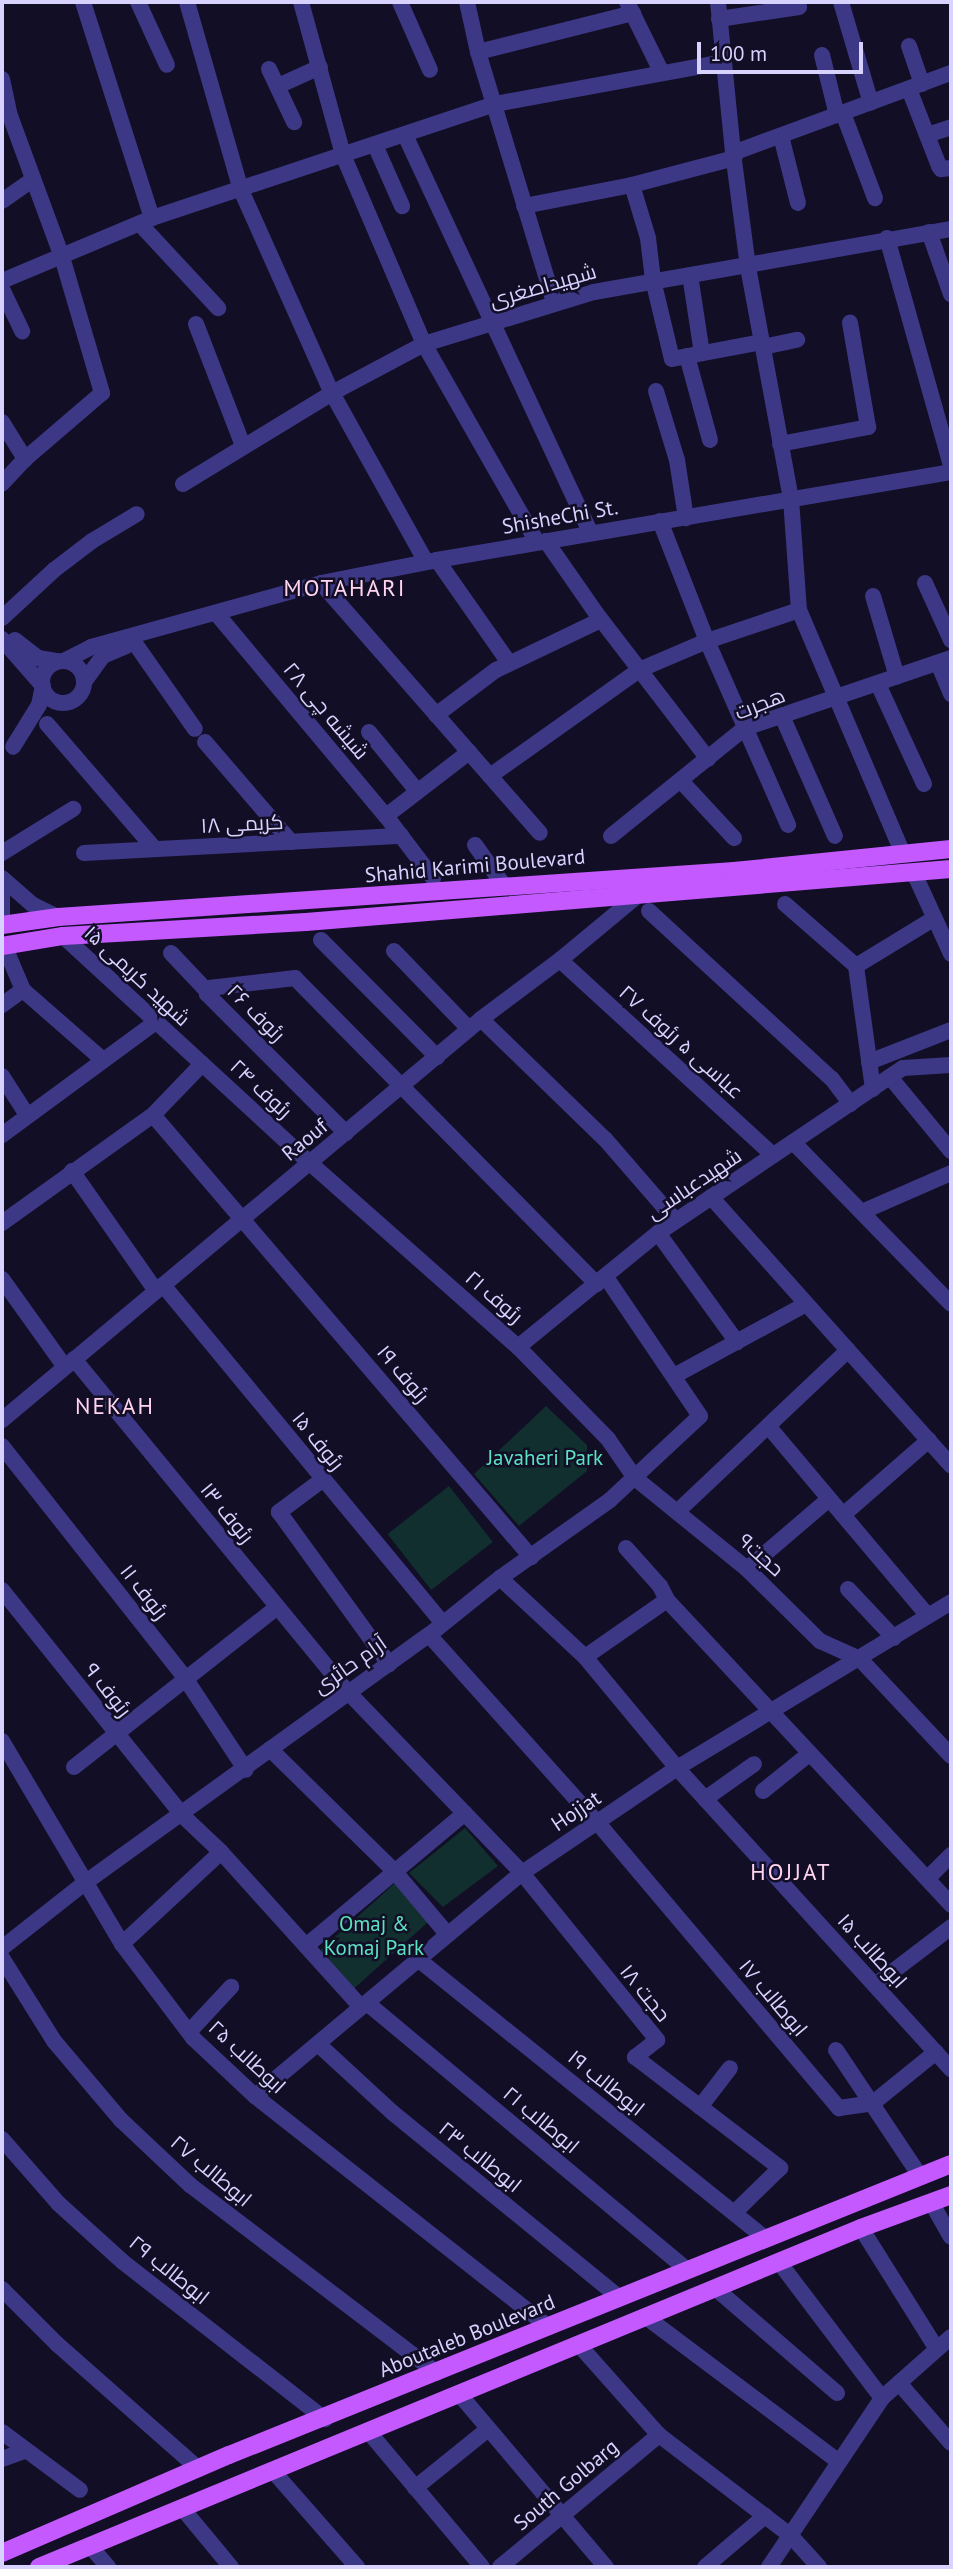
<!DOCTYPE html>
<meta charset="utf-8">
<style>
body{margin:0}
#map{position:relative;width:953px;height:2569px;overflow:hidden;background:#120e25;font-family:"PT Sans",Cairo,sans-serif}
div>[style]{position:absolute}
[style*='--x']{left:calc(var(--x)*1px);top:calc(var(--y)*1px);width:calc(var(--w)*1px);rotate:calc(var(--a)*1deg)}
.green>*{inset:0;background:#112f2f;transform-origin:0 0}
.minor>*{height:16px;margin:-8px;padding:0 8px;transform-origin:8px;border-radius:8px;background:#3c3885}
.minor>.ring{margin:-8px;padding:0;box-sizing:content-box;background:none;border:16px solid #3c3885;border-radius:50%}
.major>*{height:18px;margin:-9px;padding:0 9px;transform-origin:9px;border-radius:9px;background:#c359ff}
span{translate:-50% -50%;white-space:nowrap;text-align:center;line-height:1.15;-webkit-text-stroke:5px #120e25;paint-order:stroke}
.street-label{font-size:21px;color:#d8d2ff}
.park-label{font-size:21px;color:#5be2c2}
.neighbourhood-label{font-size:23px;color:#ffd4ef;letter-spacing:2px}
.frame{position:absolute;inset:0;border:4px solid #d8d2ff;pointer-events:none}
.scale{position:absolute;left:697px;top:42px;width:166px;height:32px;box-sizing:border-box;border:4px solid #d8d2ff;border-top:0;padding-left:9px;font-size:21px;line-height:24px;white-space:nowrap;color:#d8d2ff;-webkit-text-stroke:5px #120e25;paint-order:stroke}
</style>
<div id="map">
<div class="green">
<i style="clip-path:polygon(546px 1406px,587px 1445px,587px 1471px,519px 1526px,474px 1474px)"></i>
<i style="left:449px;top:1486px;width:71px;height:78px;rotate:52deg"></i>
<i style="clip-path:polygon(465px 1828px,498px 1866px,443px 1907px,409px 1873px)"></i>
<i style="left:395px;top:1883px;width:51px;height:103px;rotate:48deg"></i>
</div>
<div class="minor">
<i style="--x:83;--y:2;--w:227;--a:72.3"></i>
<i style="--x:138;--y:2;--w:69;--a:65.3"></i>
<i style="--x:187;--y:2;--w:196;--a:74"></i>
<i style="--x:241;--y:190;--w:222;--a:65.9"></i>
<i style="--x:332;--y:393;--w:193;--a:60.9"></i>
<i style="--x:301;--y:2;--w:159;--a:74.6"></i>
<i style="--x:343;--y:155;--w:206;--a:66.8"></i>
<i style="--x:424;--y:344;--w:228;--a:60.3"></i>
<i style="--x:400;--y:2;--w:74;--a:66.2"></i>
<i style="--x:467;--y:2;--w:51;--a:77.6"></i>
<i style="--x:478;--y:52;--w:261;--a:73.1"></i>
<i style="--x:627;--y:2;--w:79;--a:63.8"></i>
<i style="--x:718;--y:2;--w:152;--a:84.3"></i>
<i style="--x:733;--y:153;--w:115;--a:82.5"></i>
<i style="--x:748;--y:267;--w:236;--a:79.5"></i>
<i style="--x:791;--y:499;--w:111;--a:85.9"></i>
<i style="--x:799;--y:610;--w:265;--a:66.9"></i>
<i style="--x:841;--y:2;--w:105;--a:73.5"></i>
<i style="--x:719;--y:19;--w:81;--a:-8.5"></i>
<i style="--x:909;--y:46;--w:40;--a:71.1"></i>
<i style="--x:478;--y:52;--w:160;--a:-14.1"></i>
<i style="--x:822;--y:55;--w:62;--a:76"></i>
<i style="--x:269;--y:69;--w:59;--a:64.7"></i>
<i style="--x:2;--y:79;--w:35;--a:78"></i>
<i style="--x:9;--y:113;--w:153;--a:69.8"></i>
<i style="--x:62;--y:257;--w:142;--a:73.6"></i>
<i style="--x:102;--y:393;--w:101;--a:139.4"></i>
<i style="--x:25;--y:459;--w:34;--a:133"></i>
<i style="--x:278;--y:86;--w:46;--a:-24.3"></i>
<i style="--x:909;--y:89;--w:83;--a:68.7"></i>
<i style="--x:939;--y:166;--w:4;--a:56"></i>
<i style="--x:941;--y:169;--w:10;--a:-6"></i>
<i style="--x:843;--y:113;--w:91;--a:69.4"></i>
<i style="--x:405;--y:135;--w:439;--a:65"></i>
<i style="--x:927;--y:135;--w:25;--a:-18"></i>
<i style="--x:781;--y:136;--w:69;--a:75.8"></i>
<i style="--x:375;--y:145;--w:67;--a:66.1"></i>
<i style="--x:733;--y:153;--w:232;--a:-20.2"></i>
<i style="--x:632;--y:185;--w:55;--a:73.2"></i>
<i style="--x:648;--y:238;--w:42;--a:83.2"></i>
<i style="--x:653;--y:280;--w:81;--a:76.5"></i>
<i style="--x:672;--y:359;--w:92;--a:-10.7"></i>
<i style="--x:2;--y:201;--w:38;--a:-35"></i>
<i style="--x:524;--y:206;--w:110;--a:-11"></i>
<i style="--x:632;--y:185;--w:106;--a:-14.8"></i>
<i style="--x:140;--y:224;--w:115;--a:47.1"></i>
<i style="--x:929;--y:232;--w:66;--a:70.5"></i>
<i style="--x:887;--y:238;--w:236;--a:74.3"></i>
<i style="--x:690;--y:275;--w:79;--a:81.3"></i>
<i style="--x:2;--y:281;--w:163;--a:-22.8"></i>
<i style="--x:152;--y:218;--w:361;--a:-18.4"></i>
<i style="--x:495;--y:104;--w:232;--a:-10.4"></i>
<i style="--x:2;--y:289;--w:47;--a:64.5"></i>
<i style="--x:196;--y:324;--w:131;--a:68.9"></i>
<i style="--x:763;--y:347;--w:35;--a:-12"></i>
<i style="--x:687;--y:356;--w:87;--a:74.7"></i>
<i style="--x:656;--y:391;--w:72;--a:73.1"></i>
<i style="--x:677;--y:460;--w:59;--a:81.2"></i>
<i style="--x:2;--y:422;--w:44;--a:58.1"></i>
<i style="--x:780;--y:444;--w:90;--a:-10.9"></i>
<i style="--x:868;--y:427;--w:106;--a:-99.8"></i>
<i style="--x:183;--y:484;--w:175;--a:-31.4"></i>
<i style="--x:332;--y:393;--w:104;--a:-28"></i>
<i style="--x:424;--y:344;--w:178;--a:-17"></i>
<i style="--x:594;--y:292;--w:363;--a:-10"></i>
<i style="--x:660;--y:521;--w:129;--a:68.6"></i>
<i style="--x:707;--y:641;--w:201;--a:66.2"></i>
<i style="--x:546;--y:541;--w:88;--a:55.2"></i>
<i style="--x:596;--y:613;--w:184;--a:52.5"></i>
<i style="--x:437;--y:560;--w:126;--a:55"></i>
<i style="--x:321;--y:583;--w:332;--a:48.8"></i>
<i style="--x:925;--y:583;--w:63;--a:65.5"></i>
<i style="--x:873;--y:596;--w:84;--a:73.5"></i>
<i style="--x:216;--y:613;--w:265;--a:50.1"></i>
<i style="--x:386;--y:816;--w:78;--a:52.8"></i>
<i style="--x:2;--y:618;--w:71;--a:-42.7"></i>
<i style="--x:54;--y:570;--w:48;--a:-37.3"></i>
<i style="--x:92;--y:541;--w:52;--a:-31"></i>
<i style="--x:2;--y:639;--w:62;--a:48.9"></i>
<i style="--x:43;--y:686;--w:19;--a:102"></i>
<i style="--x:39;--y:705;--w:49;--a:121.8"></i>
<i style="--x:15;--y:640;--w:29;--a:38"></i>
<i style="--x:38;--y:658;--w:20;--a:9"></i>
<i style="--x:134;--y:642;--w:106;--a:55"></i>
<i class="ring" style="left:42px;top:661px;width:26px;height:26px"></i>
<i style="--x:64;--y:661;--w:30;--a:-27"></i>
<i style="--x:91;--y:647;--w:239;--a:-15.5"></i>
<i style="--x:321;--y:583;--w:118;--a:-11.2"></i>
<i style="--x:437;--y:560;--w:521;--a:-9.72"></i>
<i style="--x:938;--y:663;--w:34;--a:67"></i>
<i style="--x:84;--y:682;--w:32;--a:-54"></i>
<i style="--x:103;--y:656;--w:25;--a:-23"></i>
<i style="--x:878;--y:684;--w:110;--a:65.3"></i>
<i style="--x:436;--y:715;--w:75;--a:-36.9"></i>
<i style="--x:496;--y:670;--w:116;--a:-25.5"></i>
<i style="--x:782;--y:716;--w:131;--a:66.2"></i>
<i style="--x:47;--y:724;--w:165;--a:49.2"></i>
<i style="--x:369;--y:732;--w:77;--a:50.8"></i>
<i style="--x:205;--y:742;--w:132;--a:49.3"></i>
<i style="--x:490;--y:776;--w:183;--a:-35.4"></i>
<i style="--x:639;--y:670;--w:74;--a:-23.1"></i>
<i style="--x:707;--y:641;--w:97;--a:-18.6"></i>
<i style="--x:681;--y:781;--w:78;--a:47.1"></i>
<i style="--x:386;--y:816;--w:105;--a:-37.6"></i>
<i style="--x:611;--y:836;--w:172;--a:-38.9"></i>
<i style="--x:745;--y:728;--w:218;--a:-18.8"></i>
<i style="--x:475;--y:845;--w:52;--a:54.5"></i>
<i style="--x:2;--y:853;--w:84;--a:-31.8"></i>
<i style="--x:84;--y:853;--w:318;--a:-3.1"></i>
<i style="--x:914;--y:873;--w:89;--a:65.4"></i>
<i style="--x:2;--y:878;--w:41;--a:41.1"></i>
<i style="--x:33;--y:905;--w:28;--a:26"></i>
<i style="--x:2;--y:894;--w:21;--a:90"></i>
<i style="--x:785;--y:904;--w:94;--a:41.1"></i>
<i style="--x:649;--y:911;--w:248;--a:42.6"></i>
<i style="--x:832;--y:1079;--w:31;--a:53"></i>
<i style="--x:63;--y:936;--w:335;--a:42.6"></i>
<i style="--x:310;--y:1163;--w:278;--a:41.5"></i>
<i style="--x:518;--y:1347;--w:129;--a:45.6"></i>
<i style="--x:608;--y:1439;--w:47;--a:55.3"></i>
<i style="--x:635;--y:1478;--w:144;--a:39.1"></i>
<i style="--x:747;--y:1569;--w:103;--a:44.6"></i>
<i style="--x:820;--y:1641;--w:44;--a:24.2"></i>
<i style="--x:860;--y:1659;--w:133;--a:46.8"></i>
<i style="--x:321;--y:940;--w:165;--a:45.2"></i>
<i style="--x:4;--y:945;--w:49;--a:67.1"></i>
<i style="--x:23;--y:990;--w:106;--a:41.2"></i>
<i style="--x:394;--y:951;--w:108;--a:46.1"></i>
<i style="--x:171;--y:953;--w:51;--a:46.6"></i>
<i style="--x:560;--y:960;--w:289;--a:42.5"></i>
<i style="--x:2;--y:1005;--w:26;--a:-36"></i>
<i style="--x:481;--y:1019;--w:173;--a:44.1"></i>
<i style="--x:605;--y:1139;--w:108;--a:49.1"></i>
<i style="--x:869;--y:1062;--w:88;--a:-21.3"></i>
<i style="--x:2;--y:1076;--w:46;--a:57.3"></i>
<i style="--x:890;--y:1077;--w:96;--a:50.5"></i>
<i style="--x:873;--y:1089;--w:124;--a:-97.9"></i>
<i style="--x:856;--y:966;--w:92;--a:-31.3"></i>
<i style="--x:153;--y:1115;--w:582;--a:49.46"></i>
<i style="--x:346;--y:1133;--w:197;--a:-135"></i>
<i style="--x:207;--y:994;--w:6;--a:-72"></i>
<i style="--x:209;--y:988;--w:87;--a:-6.6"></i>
<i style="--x:295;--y:978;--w:430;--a:45.4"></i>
<i style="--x:2;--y:1135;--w:191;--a:-36.3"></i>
<i style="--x:793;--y:1142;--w:226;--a:45.7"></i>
<i style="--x:72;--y:1171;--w:146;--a:55"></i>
<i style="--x:711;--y:1197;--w:360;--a:48.2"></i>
<i style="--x:864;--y:1211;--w:95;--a:-23.6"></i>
<i style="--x:2;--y:1223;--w:186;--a:-35.6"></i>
<i style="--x:153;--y:1115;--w:71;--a:-46.1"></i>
<i style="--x:658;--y:1233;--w:135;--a:54.1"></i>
<i style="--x:2;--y:1279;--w:108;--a:54.4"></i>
<i style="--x:163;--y:1285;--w:438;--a:50.4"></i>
<i style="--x:518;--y:1347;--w:181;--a:-39.2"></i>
<i style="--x:658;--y:1233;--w:295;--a:-34"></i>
<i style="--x:903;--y:1068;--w:48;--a:-3.6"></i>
<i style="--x:74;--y:1359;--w:431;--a:50.6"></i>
<i style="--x:348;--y:1692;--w:251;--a:46.1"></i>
<i style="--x:522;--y:1873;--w:215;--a:51"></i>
<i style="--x:657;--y:2040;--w:28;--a:142"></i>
<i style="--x:635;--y:2057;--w:183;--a:37.4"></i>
<i style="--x:780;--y:2168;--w:64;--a:135.6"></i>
<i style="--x:674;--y:1376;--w:150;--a:-28.6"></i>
<i style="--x:2;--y:1420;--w:625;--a:-39.93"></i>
<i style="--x:481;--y:1019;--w:99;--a:-36.8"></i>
<i style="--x:560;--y:960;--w:100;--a:-39.7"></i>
<i style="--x:768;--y:1426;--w:248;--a:49.9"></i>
<i style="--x:2;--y:1446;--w:295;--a:51.7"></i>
<i style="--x:185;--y:1678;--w:110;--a:56.5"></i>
<i style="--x:322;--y:1480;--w:54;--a:143.3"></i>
<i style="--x:279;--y:1512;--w:188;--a:54.1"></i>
<i style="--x:678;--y:1511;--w:234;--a:-43.4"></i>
<i style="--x:843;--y:1515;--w:114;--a:-41.1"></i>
<i style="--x:626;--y:1548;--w:51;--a:48.2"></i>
<i style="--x:660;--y:1586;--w:16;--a:63"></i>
<i style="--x:667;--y:1600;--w:417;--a:47"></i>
<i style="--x:747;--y:1569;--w:108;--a:-40.5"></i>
<i style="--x:500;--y:1578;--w:116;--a:42.9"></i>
<i style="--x:585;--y:1657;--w:144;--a:50.3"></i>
<i style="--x:677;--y:1768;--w:407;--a:47.7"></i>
<i style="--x:848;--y:1589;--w:67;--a:46.8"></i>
<i style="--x:2;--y:1590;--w:288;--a:51.3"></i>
<i style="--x:182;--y:1815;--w:54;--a:43.5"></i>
<i style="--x:221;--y:1852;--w:209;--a:47.9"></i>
<i style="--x:429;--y:1635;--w:251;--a:48.1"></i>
<i style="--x:597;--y:1822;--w:375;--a:49.8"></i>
<i style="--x:839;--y:2108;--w:34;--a:-8"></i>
<i style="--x:585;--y:1657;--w:100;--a:-34.8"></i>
<i style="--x:2;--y:1741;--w:236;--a:59.4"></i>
<i style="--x:122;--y:1944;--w:118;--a:52.9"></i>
<i style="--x:193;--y:2038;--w:85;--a:43.1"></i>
<i style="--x:255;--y:2096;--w:374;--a:38.2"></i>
<i style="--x:270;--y:1749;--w:175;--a:44.5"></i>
<i style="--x:395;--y:1872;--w:82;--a:49.9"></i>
<i style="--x:74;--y:1767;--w:258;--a:-38.2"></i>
<i style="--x:763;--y:1791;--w:59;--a:-38.8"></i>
<i style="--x:705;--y:1799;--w:60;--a:-35.5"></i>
<i style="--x:928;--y:1878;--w:33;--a:-45"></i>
<i style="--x:122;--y:1944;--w:135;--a:-42.9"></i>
<i style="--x:306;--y:1946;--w:207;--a:-39.9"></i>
<i style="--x:2;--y:1948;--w:107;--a:-38.2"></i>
<i style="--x:86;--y:1882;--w:423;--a:-35.8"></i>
<i style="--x:429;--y:1635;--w:91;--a:-38.8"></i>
<i style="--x:500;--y:1578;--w:135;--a:-35.3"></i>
<i style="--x:610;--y:1500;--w:123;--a:-43"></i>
<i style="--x:700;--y:1416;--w:168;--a:-124.1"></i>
<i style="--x:2;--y:1958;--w:98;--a:57.9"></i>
<i style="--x:54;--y:2041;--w:104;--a:49.7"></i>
<i style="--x:121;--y:2120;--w:95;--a:43.3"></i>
<i style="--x:190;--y:2185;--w:310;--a:37.3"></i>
<i style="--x:419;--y:1960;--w:445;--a:38.8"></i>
<i style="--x:875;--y:1985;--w:96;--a:-37.3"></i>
<i style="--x:367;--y:2003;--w:418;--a:39.8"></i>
<i style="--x:189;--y:2032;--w:62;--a:-47"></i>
<i style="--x:318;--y:2044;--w:102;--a:42.6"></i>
<i style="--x:393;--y:2113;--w:293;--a:39.2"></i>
<i style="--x:836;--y:2050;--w:151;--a:56.3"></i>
<i style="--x:255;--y:2096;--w:348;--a:-39.9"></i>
<i style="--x:522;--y:1873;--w:187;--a:-34.1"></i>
<i style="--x:677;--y:1768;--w:320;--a:-31.2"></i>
<i style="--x:873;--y:2103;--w:81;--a:-39"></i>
<i style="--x:700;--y:2107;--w:49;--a:-52.4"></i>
<i style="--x:2;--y:2139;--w:86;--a:48.8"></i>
<i style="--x:59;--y:2204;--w:86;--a:42.2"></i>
<i style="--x:123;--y:2262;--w:256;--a:37.9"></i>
<i style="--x:931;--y:2202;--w:40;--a:60.3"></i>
<i style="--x:861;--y:2228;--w:143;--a:57.9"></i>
<i style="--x:779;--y:2262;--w:171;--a:52.9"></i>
<i style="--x:715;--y:2288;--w:161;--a:40.7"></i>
<i style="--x:2;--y:2289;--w:78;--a:45"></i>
<i style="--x:57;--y:2344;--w:189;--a:41.4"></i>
<i style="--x:646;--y:2317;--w:240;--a:36.9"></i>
<i style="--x:579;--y:2345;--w:120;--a:48.4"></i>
<i style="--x:659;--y:2435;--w:166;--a:37.4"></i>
<i style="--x:791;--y:2536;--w:42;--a:47.9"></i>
<i style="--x:899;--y:2383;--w:79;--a:49.1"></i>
<i style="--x:460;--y:2395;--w:226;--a:49.7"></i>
<i style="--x:368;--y:2431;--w:177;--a:50"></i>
<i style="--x:2;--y:2432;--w:97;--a:36.6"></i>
<i style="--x:2;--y:2459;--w:23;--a:-20"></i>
<i style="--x:273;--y:2471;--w:128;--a:48.8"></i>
<i style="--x:415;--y:2488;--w:94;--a:-38.9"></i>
<i style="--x:182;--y:2508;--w:77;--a:50.3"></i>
<i style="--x:90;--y:2546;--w:28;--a:49"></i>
<i style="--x:500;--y:2567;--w:207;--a:-39.7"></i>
<i style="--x:705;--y:2567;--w:79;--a:-40.4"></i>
<i style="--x:769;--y:2567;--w:203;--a:-56.2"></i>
<i style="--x:882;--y:2398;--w:92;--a:-41.5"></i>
</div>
<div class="major">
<i style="--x:2;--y:925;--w:57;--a:-8.1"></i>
<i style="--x:58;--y:917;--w:678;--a:-3.89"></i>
<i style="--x:734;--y:871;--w:218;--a:-5.8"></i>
<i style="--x:2;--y:946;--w:62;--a:-9.3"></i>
<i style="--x:63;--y:936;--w:243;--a:-3.3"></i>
<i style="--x:306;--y:922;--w:647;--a:-4.7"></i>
<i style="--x:2;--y:2553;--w:247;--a:-23.4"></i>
<i style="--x:229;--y:2455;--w:778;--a:-21.95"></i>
<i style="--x:39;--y:2567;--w:889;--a:-22.41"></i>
<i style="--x:861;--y:2228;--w:96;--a:-20.1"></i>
</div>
<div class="street-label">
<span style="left:543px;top:286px;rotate:-16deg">شهیداصغری</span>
<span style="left:560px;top:517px;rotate:-10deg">ShisheChi St.</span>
<span style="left:760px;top:704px;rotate:-22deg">هجرت</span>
<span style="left:326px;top:711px;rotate:50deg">شیشه چی ۲۸</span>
<span style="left:242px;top:824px;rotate:-3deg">کریمی ۱۸</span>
<span style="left:475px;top:866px;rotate:-5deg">Shahid Karimi Boulevard</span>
<span style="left:137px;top:976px;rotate:43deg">شهید کریمی ۱۵</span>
<span style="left:256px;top:1013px;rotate:45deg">رئوف ۲۶</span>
<span style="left:681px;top:1042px;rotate:42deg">عباسی ۵ رئوف ۲۷</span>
<span style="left:261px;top:1089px;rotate:43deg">رئوف ۲۴</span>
<span style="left:305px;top:1140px;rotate:-40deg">Raouf</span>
<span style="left:694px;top:1184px;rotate:-34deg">شهیدعباسی</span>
<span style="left:494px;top:1297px;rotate:41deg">رئوف ۲۱</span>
<span style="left:403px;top:1374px;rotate:50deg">رئوف ۱۹</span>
<span style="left:318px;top:1441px;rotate:51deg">رئوف ۱۵</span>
<span style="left:227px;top:1513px;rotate:51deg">رئوف ۱۳</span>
<span style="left:761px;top:1555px;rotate:42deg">حجت۹</span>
<span style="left:144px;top:1592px;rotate:52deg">رئوف ۱۱</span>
<span style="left:350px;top:1665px;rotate:-35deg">آرام حائری</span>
<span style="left:108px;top:1690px;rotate:52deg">رئوف ۹</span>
<span style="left:576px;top:1811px;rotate:-34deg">Hojjat</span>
<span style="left:872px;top:1951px;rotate:48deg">ابوطالب ۱۵</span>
<span style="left:645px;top:1993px;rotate:51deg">حجت ۱۸</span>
<span style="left:773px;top:1998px;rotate:50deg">ابوطالب ۱۷</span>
<span style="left:247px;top:2057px;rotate:43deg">ابوطالب ۲۵</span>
<span style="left:606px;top:2083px;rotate:39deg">ابوطالب ۱۹</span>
<span style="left:541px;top:2120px;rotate:40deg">ابوطالب ۲۱</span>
<span style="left:480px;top:2157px;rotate:39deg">ابوطالب ۲۳</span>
<span style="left:211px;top:2171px;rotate:40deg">ابوطالب ۲۷</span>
<span style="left:169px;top:2270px;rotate:39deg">ابوطالب ۲۹</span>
<span style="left:467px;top:2336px;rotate:-22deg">Aboutaleb Boulevard</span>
<span style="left:566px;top:2485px;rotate:-40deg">South Golbarg</span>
</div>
<div class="park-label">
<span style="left:545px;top:1458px">Javaheri Park</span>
<span style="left:374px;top:1936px">Omaj &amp;<br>Komaj Park</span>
</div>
<div class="neighbourhood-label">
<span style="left:345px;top:588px">MOTAHARI</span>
<span style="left:115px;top:1406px">NEKAH</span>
<span style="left:791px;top:1872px">HOJJAT</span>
</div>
<div class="frame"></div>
<div class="scale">100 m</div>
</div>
